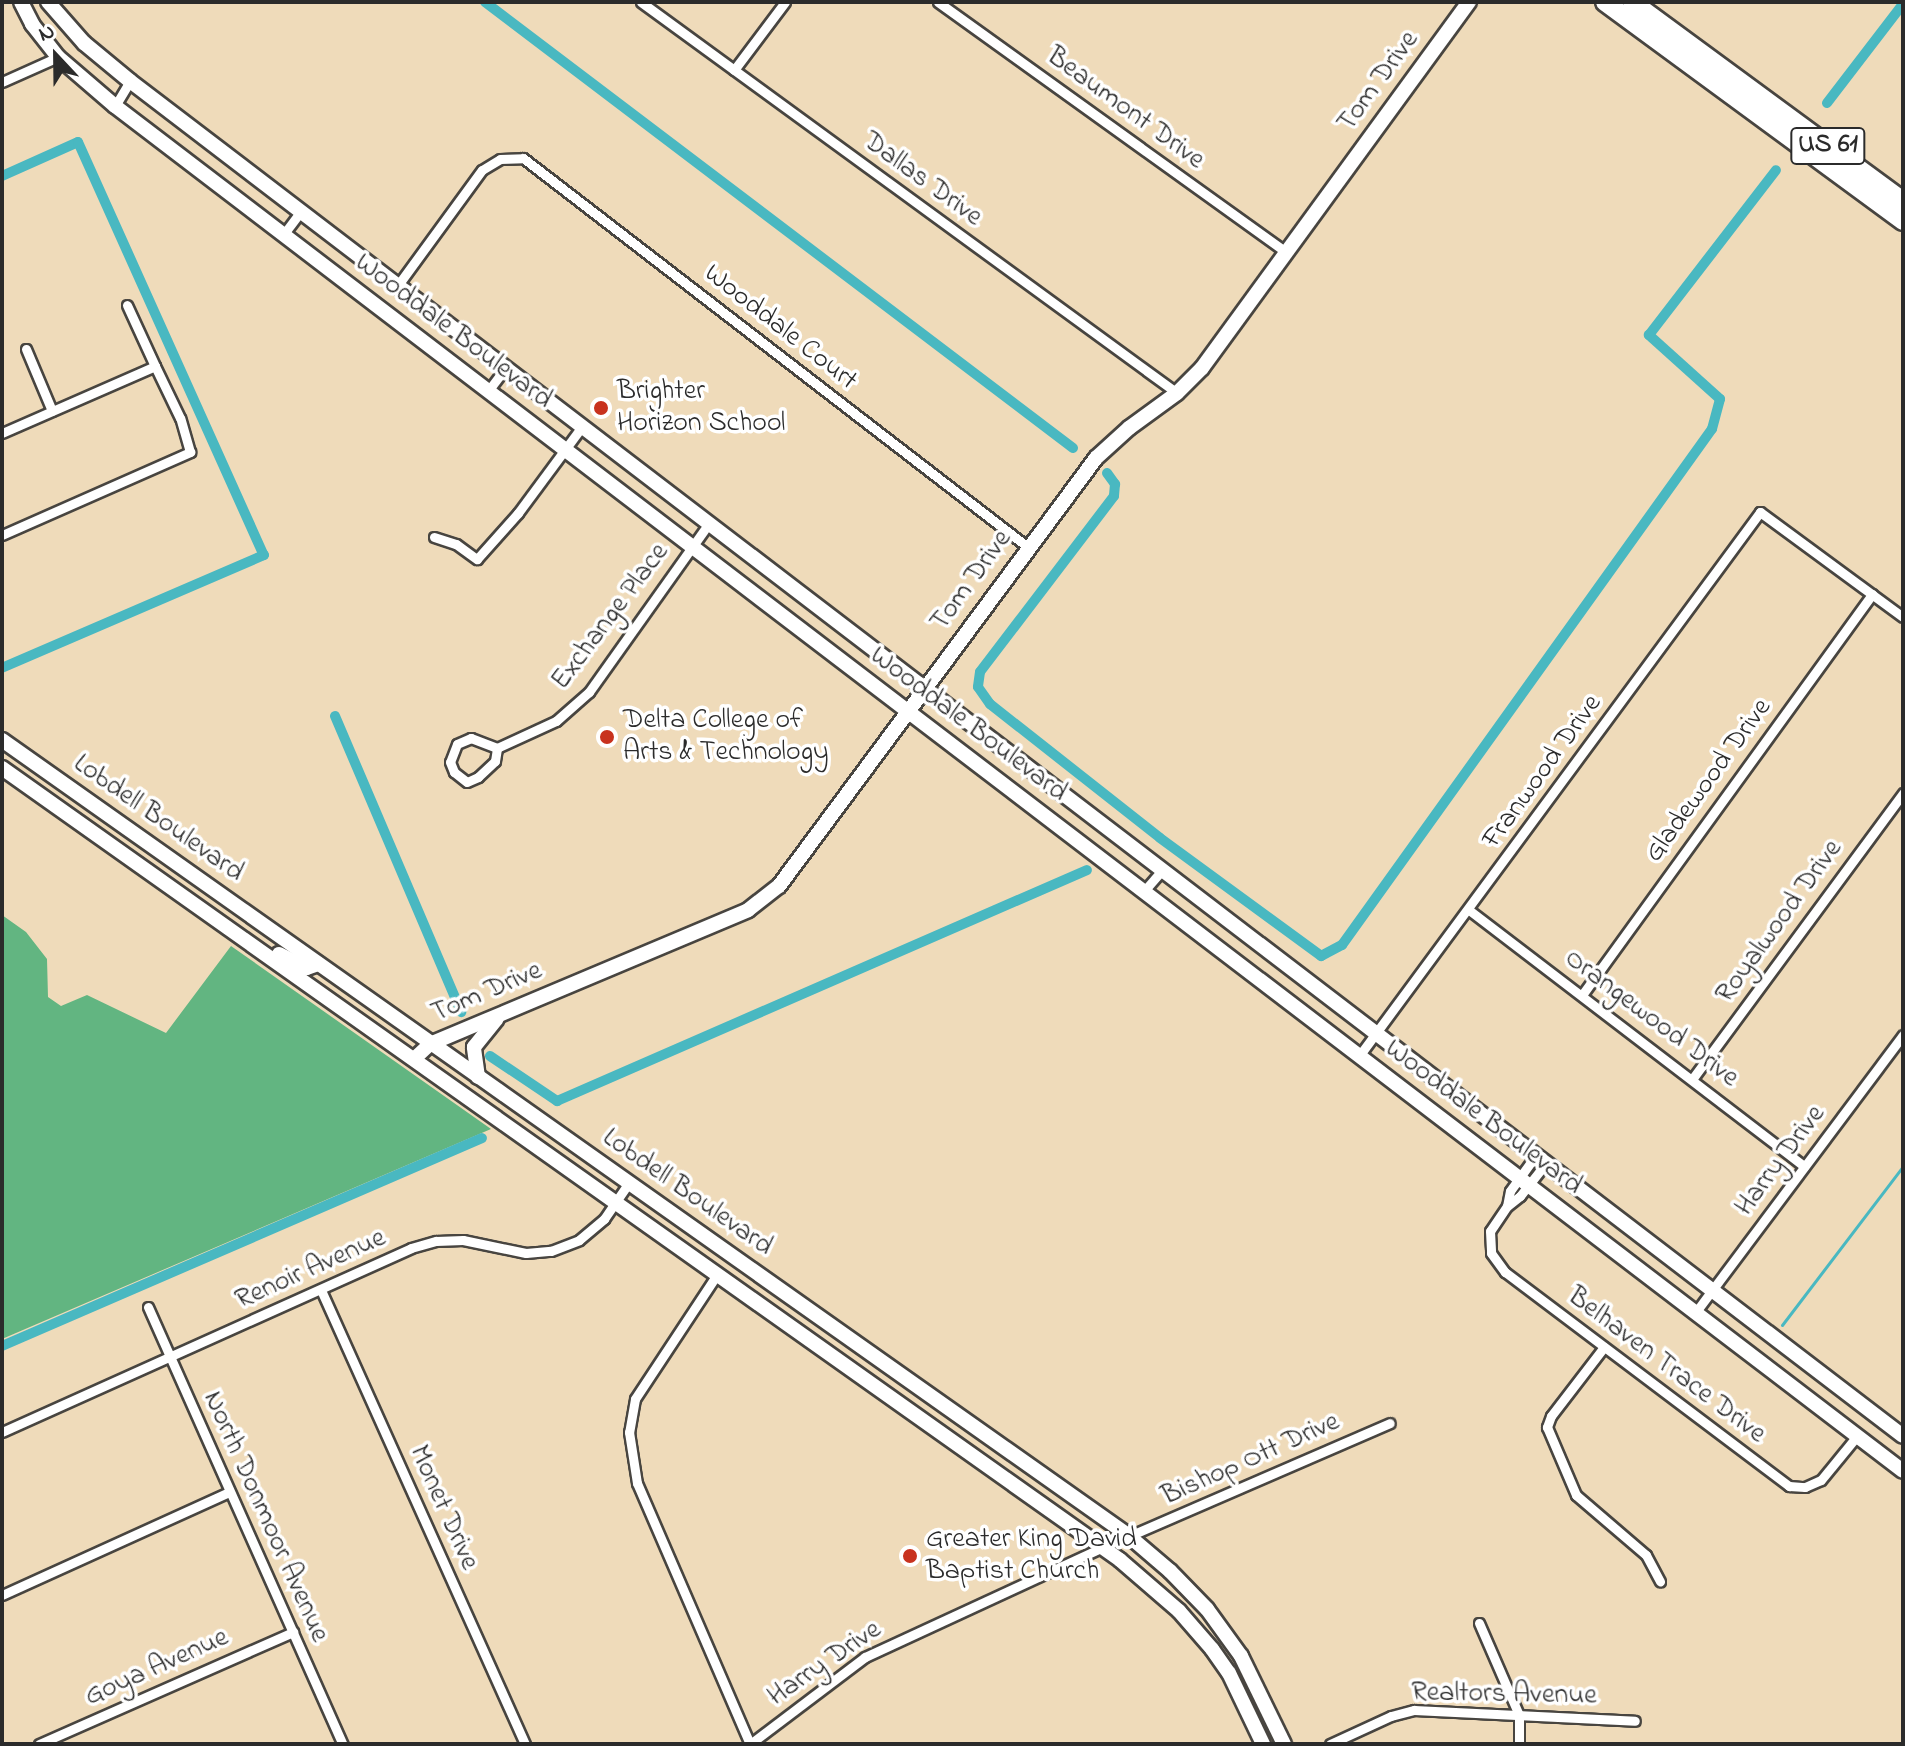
<!DOCTYPE html>
<style>
body{margin:0}
#map{position:relative;width:1905px;height:1746px;overflow:hidden;background:#efdbba;font-family:"Indie Flower",sans-serif}
div>[style]{position:absolute}
[style*='--x']{left:calc(var(--x)*1px);top:calc(var(--y)*1px);width:calc(var(--w)*1px);rotate:calc(var(--a)*1deg)}
.forest>*{inset:0;background:#62b581}
.stream>*{height:3px;margin:-1.5px;padding:0 1.5px;transform-origin:1.5px;border-radius:1.5px;background:#49b8c1}
.canal>*{height:10px;margin:-5px;padding:0 5px;transform-origin:5px;border-radius:5px;background:#49b8c1}
.roads{filter:drop-shadow(2px 0 #484540) drop-shadow(-2px 0 #484540) drop-shadow(0 2px #484540) drop-shadow(0 -2px #484540)}
.street>*{height:9px;margin:-4.5px;padding:0 4.5px;transform-origin:4.5px;border-radius:4.5px;background:#fff}
.secondary>*{height:14px;margin:-7px;padding:0 7px;transform-origin:7px;border-radius:7px;background:#fff}
.highway>*{height:18px;margin:-9px;padding:0 9px;transform-origin:9px;border-radius:9px;background:#fff}
.dots>*{width:22px;height:22px;translate:-50% -50%;box-sizing:border-box;border:4px solid #fff;border-radius:50%}
span{translate:-50% -50%;white-space:nowrap;text-align:center;line-height:1.15;-webkit-text-stroke:7px #fff;paint-order:stroke}
.shield-label span{padding:2px 6px;background:#fff;border:2px solid;border-radius:6px;-webkit-text-stroke-width:0}
.shield-label{font-size:26px;color:#2b2b2b;font-weight:700}
.street-label{font-size:28px;color:#2b2b2b}
.poi-label{font-size:28px;color:#2b2b2b}
.left{translate:0 -50%;text-align:left}
.frame{position:absolute;inset:0;border:4px solid #2b2b2b;pointer-events:none}
.north{position:absolute;left:16px;top:16px;width:80px;height:80px;-webkit-text-stroke:6px #fff;paint-order:stroke;rotate:338deg;font-size:22px;font-weight:700;line-height:32px;text-align:center;color:#2b2b2b}
.north::after{content:'';display:block;margin:auto;width:28px;height:36px;background:#2b2b2b;clip-path:polygon(50% 0,100% 100%,50% 72%,0 100%)}
</style>
<div id="map">
<div class="forest">
<i style="clip-path:polygon(2px 915px,26px 932px,47px 959px,48px 997px,61px 1006px,87px 995px,166px 1033px,231px 946px,491px 1129px,2px 1339px)"></i>
</div>
<div class="stream">
<i style="--x:1782;--y:1325;--w:200;--a:-52.7"></i>
</div>
<div class="canal">
<i style="--x:485;--y:2;--w:738;--a:37.18"></i>
<i style="--x:1827;--y:103;--w:125;--a:-52.5"></i>
<i style="--x:2;--y:176;--w:83;--a:-24.1"></i>
<i style="--x:78;--y:142;--w:453;--a:65.8"></i>
<i style="--x:264;--y:555;--w:285;--a:156.7"></i>
<i style="--x:1107;--y:473;--w:14;--a:54"></i>
<i style="--x:1115;--y:484;--w:12;--a:95"></i>
<i style="--x:1114;--y:496;--w:221;--a:127.3"></i>
<i style="--x:980;--y:672;--w:15;--a:98"></i>
<i style="--x:978;--y:687;--w:21;--a:55"></i>
<i style="--x:990;--y:704;--w:216;--a:38.2"></i>
<i style="--x:1160;--y:838;--w:200;--a:36.2"></i>
<i style="--x:1321;--y:956;--w:24;--a:-28"></i>
<i style="--x:1342;--y:945;--w:635;--a:-54.36"></i>
<i style="--x:1712;--y:429;--w:31;--a:-75"></i>
<i style="--x:1720;--y:399;--w:96;--a:-138"></i>
<i style="--x:1649;--y:335;--w:208;--a:-52.4"></i>
<i style="--x:335;--y:716;--w:322;--a:66.9"></i>
<i style="--x:490;--y:1056;--w:81;--a:33.9"></i>
<i style="--x:557;--y:1101;--w:578;--a:-23.55"></i>
<i style="--x:2;--y:1346;--w:523;--a:-23.43"></i>
</div>
<div class="roads">
<div class="street">
<i style="--x:641;--y:2;--w:663;--a:36.11"></i>
<i style="--x:938;--y:2;--w:428;--a:35.7"></i>
<i style="--x:734;--y:70;--w:85;--a:-53.1"></i>
<i style="--x:2;--y:82;--w:61;--a:-24.1"></i>
<i style="--x:115;--y:106;--w:29;--a:-59"></i>
<i style="--x:283;--y:235;--w:30;--a:-53"></i>
<i style="--x:398;--y:285;--w:142;--a:-53.9"></i>
<i style="--x:482;--y:170;--w:21;--a:-31"></i>
<i style="--x:500;--y:159;--w:23;--a:-2"></i>
<i style="--x:523;--y:158;--w:639;--a:37.62"></i>
<i style="--x:26;--y:349;--w:67;--a:67.2"></i>
<i style="--x:488;--y:391;--w:30;--a:-53"></i>
<i style="--x:2;--y:433;--w:167;--a:-23.6"></i>
<i style="--x:155;--y:366;--w:67;--a:-114.7"></i>
<i style="--x:2;--y:535;--w:206;--a:-23.8"></i>
<i style="--x:190;--y:452;--w:35;--a:-106"></i>
<i style="--x:180;--y:418;--w:58;--a:-115.7"></i>
<i style="--x:434;--y:537;--w:23;--a:18"></i>
<i style="--x:456;--y:544;--w:26;--a:36"></i>
<i style="--x:477;--y:559;--w:62;--a:-48.3"></i>
<i style="--x:518;--y:513;--w:109;--a:-53.5"></i>
<i style="--x:497;--y:748;--w:28;--a:-159"></i>
<i style="--x:471;--y:738;--w:15;--a:157"></i>
<i style="--x:457;--y:744;--w:19;--a:111"></i>
<i style="--x:450;--y:762;--w:11;--a:68"></i>
<i style="--x:454;--y:772;--w:16;--a:38"></i>
<i style="--x:467;--y:782;--w:12;--a:-24"></i>
<i style="--x:478;--y:777;--w:23;--a:-43"></i>
<i style="--x:495;--y:761;--w:13;--a:-81"></i>
<i style="--x:497;--y:748;--w:65;--a:-24.6"></i>
<i style="--x:556;--y:721;--w:44;--a:-41.3"></i>
<i style="--x:589;--y:692;--w:207;--a:-54.6"></i>
<i style="--x:1144;--y:891;--w:28;--a:-49"></i>
<i style="--x:1469;--y:910;--w:422;--a:37.4"></i>
<i style="--x:1582;--y:995;--w:495;--a:-54.1"></i>
<i style="--x:1359;--y:1056;--w:676;--a:-53.6"></i>
<i style="--x:1760;--y:512;--w:177;--a:36.3"></i>
<i style="--x:1693;--y:1078;--w:354;--a:-53.6"></i>
<i style="--x:1546;--y:1163;--w:42;--a:128.2"></i>
<i style="--x:1520;--y:1196;--w:16;--a:142"></i>
<i style="--x:1507;--y:1206;--w:30;--a:124"></i>
<i style="--x:1490;--y:1231;--w:22;--a:87"></i>
<i style="--x:1491;--y:1253;--w:24;--a:54"></i>
<i style="--x:1505;--y:1272;--w:356;--a:37"></i>
<i style="--x:1789;--y:1486;--w:16;--a:4"></i>
<i style="--x:1805;--y:1487;--w:17;--a:-24"></i>
<i style="--x:1821;--y:1480;--w:57;--a:-50.7"></i>
<i style="--x:1507;--y:1206;--w:15;--a:-79"></i>
<i style="--x:1510;--y:1191;--w:44;--a:-54.2"></i>
<i style="--x:718;--y:1273;--w:151;--a:123.4"></i>
<i style="--x:635;--y:1399;--w:34;--a:100"></i>
<i style="--x:629;--y:1432;--w:52;--a:81.1"></i>
<i style="--x:637;--y:1483;--w:284;--a:66.6"></i>
<i style="--x:321;--y:1290;--w:498;--a:65.8"></i>
<i style="--x:148;--y:1307;--w:479;--a:66"></i>
<i style="--x:1695;--y:1313;--w:347;--a:-53.2"></i>
<i style="--x:1604;--y:1347;--w:87;--a:127.5"></i>
<i style="--x:1551;--y:1416;--w:12;--a:110"></i>
<i style="--x:1547;--y:1427;--w:74;--a:66.9"></i>
<i style="--x:1576;--y:1495;--w:92;--a:40.6"></i>
<i style="--x:1646;--y:1555;--w:30;--a:62"></i>
<i style="--x:2;--y:1432;--w:448;--a:-24.2"></i>
<i style="--x:411;--y:1248;--w:26;--a:-16"></i>
<i style="--x:436;--y:1241;--w:27;--a:-2"></i>
<i style="--x:463;--y:1240;--w:64;--a:11.7"></i>
<i style="--x:526;--y:1253;--w:25;--a:-5"></i>
<i style="--x:551;--y:1251;--w:30;--a:-21"></i>
<i style="--x:579;--y:1240;--w:33;--a:-40"></i>
<i style="--x:604;--y:1219;--w:42;--a:-55.6"></i>
<i style="--x:1129;--y:1536;--w:284;--a:-23.4"></i>
<i style="--x:2;--y:1595;--w:249;--a:-24.4"></i>
<i style="--x:1479;--y:1623;--w:100;--a:66.5"></i>
<i style="--x:1519;--y:1715;--w:29;--a:90"></i>
<i style="--x:39;--y:1744;--w:278;--a:-23.8"></i>
<i style="--x:750;--y:1744;--w:144;--a:-37.1"></i>
<i style="--x:865;--y:1657;--w:262;--a:-24.8"></i>
<i style="--x:1330;--y:1744;--w:67;--a:-24.7"></i>
<i style="--x:1391;--y:1716;--w:24;--a:-15"></i>
<i style="--x:1414;--y:1710;--w:221;--a:2.8"></i>
</div>
<div class="secondary">
<i style="--x:21;--y:2;--w:25;--a:63"></i>
<i style="--x:32;--y:24;--w:42;--a:51.8"></i>
<i style="--x:58;--y:57;--w:75;--a:40.7"></i>
<i style="--x:115;--y:106;--w:2249;--a:37.36"></i>
<i style="--x:48;--y:2;--w:55;--a:48.7"></i>
<i style="--x:84;--y:43;--w:60;--a:39.6"></i>
<i style="--x:130;--y:81;--w:2231;--a:37.39"></i>
<i style="--x:2;--y:740;--w:1380;--a:35.23"></i>
<i style="--x:1129;--y:1536;--w:54;--a:40.5"></i>
<i style="--x:1170;--y:1571;--w:53;--a:45.8"></i>
<i style="--x:1207;--y:1609;--w:58;--a:54.1"></i>
<i style="--x:1241;--y:1656;--w:98;--a:64"></i>
<i style="--x:2;--y:768;--w:1370;--a:35.31"></i>
<i style="--x:1120;--y:1560;--w:78;--a:40.8"></i>
<i style="--x:1179;--y:1611;--w:50;--a:49"></i>
<i style="--x:1212;--y:1649;--w:29;--a:55"></i>
<i style="--x:1229;--y:1673;--w:79;--a:64.4"></i>
<i style="--x:279;--y:954;--w:31;--a:27"></i>
<i style="--x:307;--y:968;--w:12;--a:-20"></i>
<i style="--x:414;--y:1059;--w:22;--a:-43"></i>
<i style="--x:430;--y:1044;--w:345;--a:-22.8"></i>
<i style="--x:748;--y:910;--w:39;--a:-38"></i>
<i style="--x:779;--y:886;--w:533;--a:-53.47"></i>
<i style="--x:1096;--y:458;--w:45;--a:-42.3"></i>
<i style="--x:1129;--y:428;--w:59;--a:-36.1"></i>
<i style="--x:1177;--y:393;--w:35;--a:-45"></i>
<i style="--x:1202;--y:368;--w:453;--a:-53.9"></i>
<i style="--x:478;--y:1077;--w:30;--a:-98"></i>
<i style="--x:474;--y:1047;--w:36;--a:-51"></i>
</div>
<div class="highway">
<i style="--x:1605;--y:2;--w:370;--a:36.3"></i>
<i style="--x:1632;--y:2;--w:336;--a:36.3"></i>
</div>
</div>
<div class="dots">
<i style="left:601px;top:408px;background:#c8321e"></i>
<i style="left:607px;top:737px;background:#c8321e"></i>
<i style="left:910px;top:1556px;background:#c8321e"></i>
</div>
<div class="shield-label">
<span style="left:1828px;top:146px">US 61</span>
</div>
<div class="street-label">
<span style="left:1379px;top:82px;rotate:-54deg">Tom Drive</span>
<span style="left:1125px;top:109px;rotate:36deg">Beaumont Drive</span>
<span style="left:922px;top:180px;rotate:36deg">Dallas Drive</span>
<span style="left:780px;top:328px;rotate:38deg">Wooddale Court</span>
<span style="left:453px;top:332px;rotate:37deg">Wooddale Boulevard</span>
<span style="left:972px;top:581px;rotate:-54deg">Tom Drive</span>
<span style="left:611px;top:617px;rotate:-53deg">Exchange Place</span>
<span style="left:968px;top:725px;rotate:37deg">Wooddale Boulevard</span>
<span style="left:1543px;top:772px;rotate:-54deg">Franwood Drive</span>
<span style="left:1709px;top:781px;rotate:-54deg">Gladewood Drive</span>
<span style="left:158px;top:819px;rotate:35deg">Lobdell Boulevard</span>
<span style="left:1780px;top:922px;rotate:-54deg">Royalwood Drive</span>
<span style="left:487px;top:993px;rotate:-23deg">Tom Drive</span>
<span style="left:1651px;top:1019px;rotate:37deg">Orangewood Drive</span>
<span style="left:1483px;top:1118px;rotate:37deg">Wooddale Boulevard</span>
<span style="left:1781px;top:1161px;rotate:-53deg">Harry Drive</span>
<span style="left:687px;top:1193px;rotate:35deg">Lobdell Boulevard</span>
<span style="left:311px;top:1270px;rotate:-24deg">Renoir Avenue</span>
<span style="left:1666px;top:1366px;rotate:37deg">Belhaven Trace Drive</span>
<span style="left:1251px;top:1460px;rotate:-24deg">Bishop Ott Drive</span>
<span style="left:443px;top:1508px;rotate:66deg">Monet Drive</span>
<span style="left:265px;top:1517px;rotate:66deg">North Donmoor Avenue</span>
<span style="left:825px;top:1664px;rotate:-34deg">Harry Drive</span>
<span style="left:157px;top:1668px;rotate:-24deg">Goya Avenue</span>
<span style="left:1504px;top:1695px;rotate:1deg">Realtors Avenue</span>
</div>
<div class="poi-label">
<span class="left" style="left:617px;top:408px">Brighter<br>Horizon School</span>
<span class="left" style="left:623px;top:737px">Delta College of<br>Arts &amp; Technology</span>
<span class="left" style="left:926px;top:1556px">Greater King David<br>Baptist Church</span>
</div>
<div class="frame"></div>
<div class="north">N</div>
</div>
